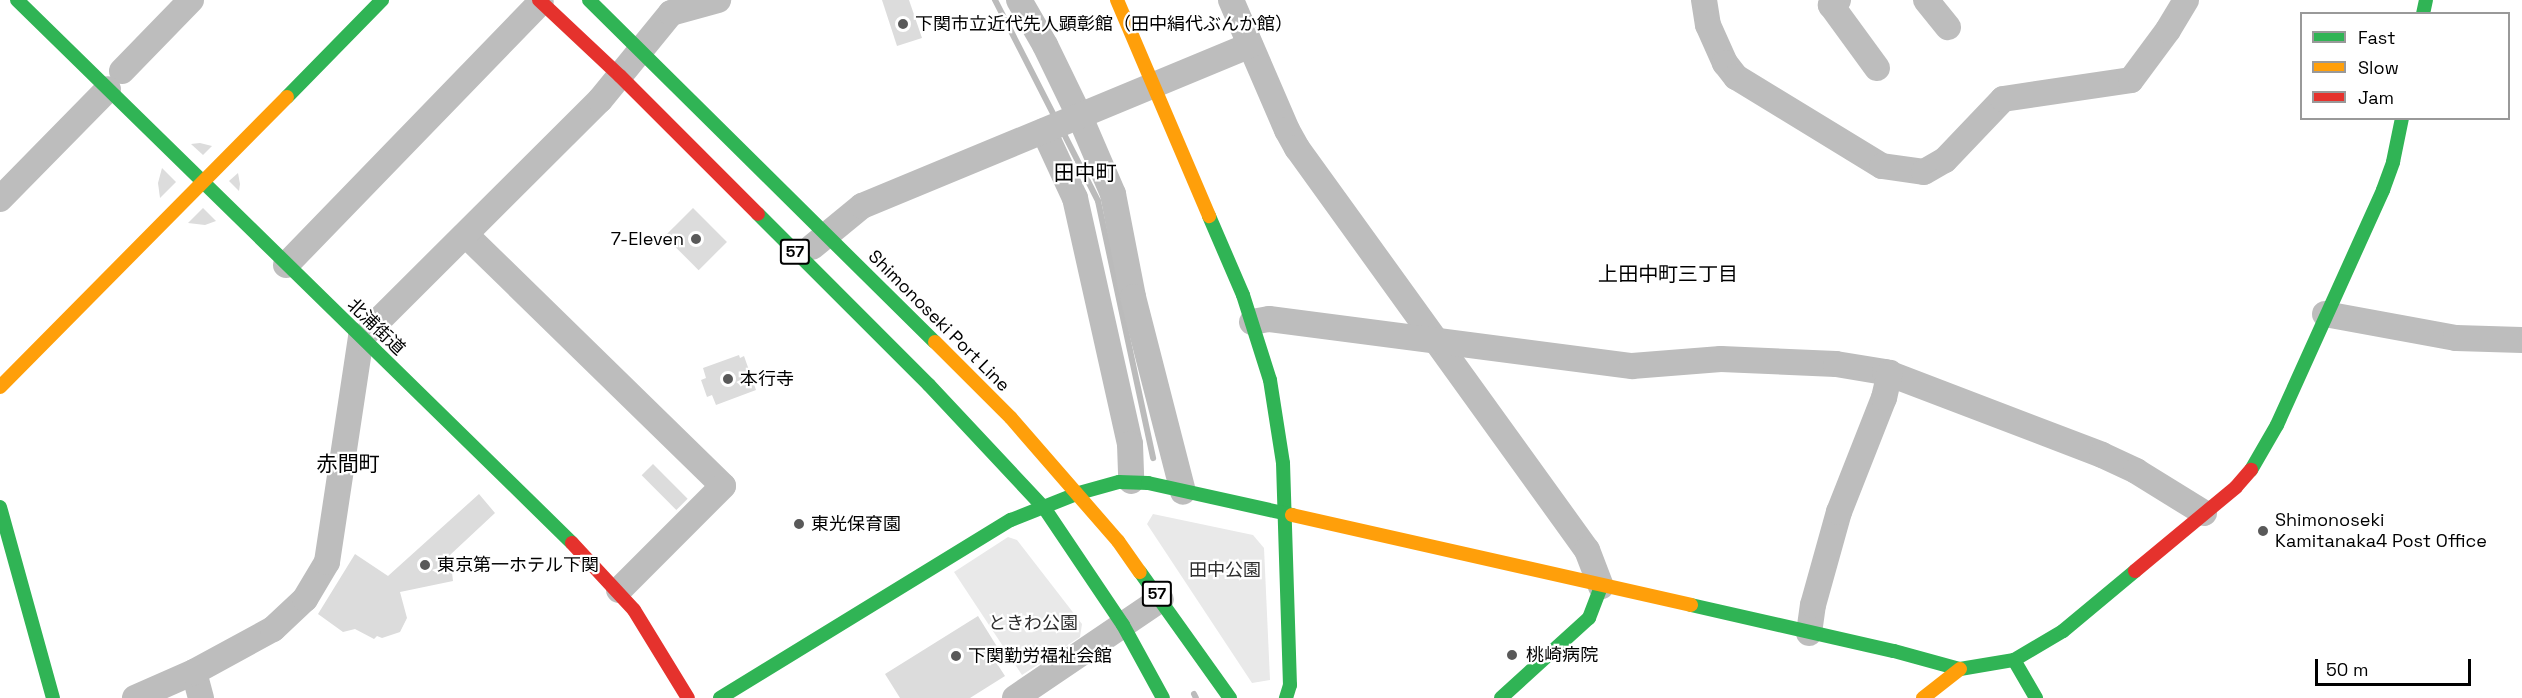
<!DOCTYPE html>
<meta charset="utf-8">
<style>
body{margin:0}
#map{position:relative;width:2522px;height:698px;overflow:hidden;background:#fff;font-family:"Space Grotesk","Noto Sans JP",sans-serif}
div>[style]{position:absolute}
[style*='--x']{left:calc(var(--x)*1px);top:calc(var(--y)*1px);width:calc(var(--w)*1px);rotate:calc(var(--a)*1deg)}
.green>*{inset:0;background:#e9e9e9}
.stream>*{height:6px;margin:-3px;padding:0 3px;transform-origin:3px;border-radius:3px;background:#bbb}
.building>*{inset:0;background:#dcdcdc;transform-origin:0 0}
.street>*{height:26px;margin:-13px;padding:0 13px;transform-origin:13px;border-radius:13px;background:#bdbdbd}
.fast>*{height:14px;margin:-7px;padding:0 7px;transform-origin:7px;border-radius:7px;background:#30b455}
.slow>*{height:14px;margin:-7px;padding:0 7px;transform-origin:7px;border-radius:7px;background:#ff9f0a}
.jam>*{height:14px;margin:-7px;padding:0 7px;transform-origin:7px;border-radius:7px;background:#e5322d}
.dots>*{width:16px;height:16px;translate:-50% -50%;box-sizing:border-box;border:3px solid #fff;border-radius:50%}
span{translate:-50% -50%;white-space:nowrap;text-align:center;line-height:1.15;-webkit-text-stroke:4.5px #fff;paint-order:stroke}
.shield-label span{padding:2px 4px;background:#fff;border:2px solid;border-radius:4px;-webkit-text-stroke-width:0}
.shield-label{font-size:16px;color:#000;font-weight:700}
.poi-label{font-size:18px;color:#000}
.left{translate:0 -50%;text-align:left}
.right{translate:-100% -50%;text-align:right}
.street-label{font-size:18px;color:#000}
.park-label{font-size:18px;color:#2e2e2e}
.neighbourhood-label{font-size:20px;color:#000}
.quarter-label{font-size:21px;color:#000}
.legend{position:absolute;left:2300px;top:12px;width:210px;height:108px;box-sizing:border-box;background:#fff;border:2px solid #999;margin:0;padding:8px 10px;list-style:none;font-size:18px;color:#000}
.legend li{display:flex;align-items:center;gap:12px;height:30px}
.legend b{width:30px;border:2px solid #999}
.scale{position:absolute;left:2315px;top:659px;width:156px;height:27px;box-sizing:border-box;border:3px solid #000;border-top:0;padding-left:8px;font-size:18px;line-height:21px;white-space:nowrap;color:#000;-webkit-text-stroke:4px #fff;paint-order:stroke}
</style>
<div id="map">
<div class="green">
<i style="clip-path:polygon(1153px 514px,1253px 535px,1264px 548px,1270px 680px,1252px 683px,1147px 524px)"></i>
<i style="clip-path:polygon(1008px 537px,1017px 540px,1082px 624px,1080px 637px,1022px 675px,954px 572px)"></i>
</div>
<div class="stream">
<i style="--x:995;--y:0;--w:134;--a:62.9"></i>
<i style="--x:1061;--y:128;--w:82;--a:63.1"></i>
<i style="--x:1098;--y:201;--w:263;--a:77.9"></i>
<i style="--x:1194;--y:694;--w:4;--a:63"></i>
</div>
<div class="building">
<i style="clip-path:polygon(882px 0,909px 0,922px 38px,897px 46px)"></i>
<i style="clip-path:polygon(200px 143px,212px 146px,203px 155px,191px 144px)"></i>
<i style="clip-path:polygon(162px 168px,176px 182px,160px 198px,158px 183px)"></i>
<i style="clip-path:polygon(238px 173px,240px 184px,239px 191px,229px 181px)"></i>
<i style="clip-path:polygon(203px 208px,216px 221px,205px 225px,188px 223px)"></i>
<i style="left:693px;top:208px;width:48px;height:40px;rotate:45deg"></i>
<i style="clip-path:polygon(739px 355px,740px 358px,744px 356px,756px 390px,716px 405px,712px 395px,707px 397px,701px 380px,706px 378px,703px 368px)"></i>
<i style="left:653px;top:464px;width:49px;height:16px;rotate:45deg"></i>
<i style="clip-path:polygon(479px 494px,495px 513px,450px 555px,453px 581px,400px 592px,407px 618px,400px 632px,382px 638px,377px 636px,374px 639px,355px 629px,343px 632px,318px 614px,355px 554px,388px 576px)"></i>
<i style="clip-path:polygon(978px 616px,1001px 653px,994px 659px,1005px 676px,970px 698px,900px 698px,885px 674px)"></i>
</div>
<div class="street">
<i style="--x:1019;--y:0;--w:52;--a:60"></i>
<i style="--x:1045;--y:45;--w:80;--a:64.1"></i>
<i style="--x:1080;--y:117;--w:84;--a:66.8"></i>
<i style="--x:1113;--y:194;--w:105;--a:79"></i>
<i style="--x:1133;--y:297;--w:201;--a:75.6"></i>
<i style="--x:1231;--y:0;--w:142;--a:66.7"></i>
<i style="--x:1287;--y:130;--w:21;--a:61"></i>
<i style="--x:1297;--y:148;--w:496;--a:54.2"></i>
<i style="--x:1587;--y:550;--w:39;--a:69"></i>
<i style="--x:1704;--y:0;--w:25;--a:81"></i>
<i style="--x:1708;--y:25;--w:42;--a:65.9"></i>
<i style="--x:1725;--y:63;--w:18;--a:52"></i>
<i style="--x:1736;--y:77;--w:171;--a:31.4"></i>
<i style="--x:1882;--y:166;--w:42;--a:8.1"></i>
<i style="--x:1924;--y:172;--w:24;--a:-30"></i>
<i style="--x:1945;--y:160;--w:84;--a:-46.4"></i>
<i style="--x:2003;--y:99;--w:129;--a:-8.4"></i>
<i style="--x:2131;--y:80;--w:62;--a:-53.5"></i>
<i style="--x:2168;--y:30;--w:35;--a:-59"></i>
<i style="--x:1838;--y:0;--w:9;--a:144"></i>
<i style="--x:1831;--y:5;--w:78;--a:53.9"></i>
<i style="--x:1926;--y:0;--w:35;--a:51"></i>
<i style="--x:122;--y:71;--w:99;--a:-45.8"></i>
<i style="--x:1044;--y:131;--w:74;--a:65.2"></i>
<i style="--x:1075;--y:198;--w:252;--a:77.4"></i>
<i style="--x:1130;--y:444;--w:37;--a:88"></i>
<i style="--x:0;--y:199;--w:154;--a:-45.5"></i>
<i style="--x:466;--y:235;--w:359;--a:44.3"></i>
<i style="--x:723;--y:486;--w:147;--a:135"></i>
<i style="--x:812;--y:247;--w:65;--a:-39.4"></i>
<i style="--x:862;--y:206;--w:420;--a:-22.5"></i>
<i style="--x:286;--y:265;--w:366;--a:-45.9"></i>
<i style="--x:2325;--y:314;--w:133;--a:10.4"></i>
<i style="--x:2456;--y:338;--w:66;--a:1.7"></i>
<i style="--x:1252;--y:322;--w:17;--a:-10"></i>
<i style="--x:1269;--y:319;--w:366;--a:7.4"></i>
<i style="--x:1632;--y:366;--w:89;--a:-4.5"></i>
<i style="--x:1721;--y:359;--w:115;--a:2.5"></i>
<i style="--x:1836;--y:364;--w:50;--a:9.3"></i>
<i style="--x:1885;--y:372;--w:232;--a:20.9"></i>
<i style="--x:2102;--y:455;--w:38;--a:25"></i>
<i style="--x:2136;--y:471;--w:80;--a:31.7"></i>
<i style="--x:1809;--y:633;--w:28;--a:-82"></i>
<i style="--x:1813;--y:605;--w:97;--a:-74.4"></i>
<i style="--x:1839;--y:512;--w:123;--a:-68.5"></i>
<i style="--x:1884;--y:398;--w:26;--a:-77"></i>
<i style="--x:194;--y:672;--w:27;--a:75"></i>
<i style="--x:135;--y:698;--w:64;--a:-23.8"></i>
<i style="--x:194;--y:672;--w:90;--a:-28.6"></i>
<i style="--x:273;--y:629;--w:44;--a:-43.2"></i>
<i style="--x:305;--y:599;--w:43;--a:-59.3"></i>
<i style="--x:327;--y:562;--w:227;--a:-81.4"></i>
<i style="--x:361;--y:338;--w:337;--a:-44.9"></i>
<i style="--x:600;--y:100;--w:112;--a:-50.8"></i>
<i style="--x:671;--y:13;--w:49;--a:-15.5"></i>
<i style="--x:1015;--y:698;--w:176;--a:-34.1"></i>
</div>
<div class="fast">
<i style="--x:17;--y:0;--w:776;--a:44.37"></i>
<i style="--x:589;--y:0;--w:486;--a:44.7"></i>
<i style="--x:2423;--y:14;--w:14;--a:-78"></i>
<i style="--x:287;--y:97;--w:136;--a:-45.6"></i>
<i style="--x:758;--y:214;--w:242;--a:45"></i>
<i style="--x:929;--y:385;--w:170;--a:46.9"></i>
<i style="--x:1045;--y:509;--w:140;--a:56.1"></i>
<i style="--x:1123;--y:625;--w:83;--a:61.3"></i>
<i style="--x:1209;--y:216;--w:86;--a:66.7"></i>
<i style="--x:1243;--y:295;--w:89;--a:72.4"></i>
<i style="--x:1270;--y:380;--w:84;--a:81.1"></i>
<i style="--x:1283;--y:463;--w:222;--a:88.2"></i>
<i style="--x:1290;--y:685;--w:14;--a:107"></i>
<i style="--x:2251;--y:470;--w:52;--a:-60"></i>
<i style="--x:2277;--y:425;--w:258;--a:-65.7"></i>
<i style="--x:2383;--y:190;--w:30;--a:-70"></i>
<i style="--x:2393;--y:162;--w:45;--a:-78.4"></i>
<i style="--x:0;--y:507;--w:198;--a:74.5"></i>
<i style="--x:1140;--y:572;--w:155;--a:54.5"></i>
<i style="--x:1691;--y:605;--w:208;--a:12.8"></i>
<i style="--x:1894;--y:651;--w:68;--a:15.3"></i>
<i style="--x:1960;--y:669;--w:55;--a:-9.5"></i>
<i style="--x:2014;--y:660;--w:57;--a:-30.6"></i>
<i style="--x:2063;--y:631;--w:94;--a:-39.8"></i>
<i style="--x:2014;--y:660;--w:44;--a:59.9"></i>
<i style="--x:720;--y:698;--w:341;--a:-31.5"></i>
<i style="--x:1011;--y:520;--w:73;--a:-21.7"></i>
<i style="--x:1079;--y:493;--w:41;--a:-15.4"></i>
<i style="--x:1119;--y:482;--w:29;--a:2"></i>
<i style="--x:1148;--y:483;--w:148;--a:12.5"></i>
<i style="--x:1501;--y:698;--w:119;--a:-42.3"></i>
<i style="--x:1589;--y:618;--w:34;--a:-69"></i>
</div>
<div class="slow">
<i style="--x:1117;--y:0;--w:235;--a:66.9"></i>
<i style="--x:935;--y:342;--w:107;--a:45"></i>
<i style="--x:1011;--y:418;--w:163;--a:49"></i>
<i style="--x:1118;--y:541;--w:38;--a:55"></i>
<i style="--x:0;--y:387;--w:408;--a:-45.3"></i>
<i style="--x:1292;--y:515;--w:409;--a:12.7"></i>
<i style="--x:1923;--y:698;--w:47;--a:-38.1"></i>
</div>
<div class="jam">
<i style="--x:539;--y:0;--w:111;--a:43.2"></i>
<i style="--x:620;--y:76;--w:195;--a:45"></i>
<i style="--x:572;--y:543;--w:91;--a:47.2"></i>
<i style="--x:634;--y:610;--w:103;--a:58.5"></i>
<i style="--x:2135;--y:571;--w:131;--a:-39.7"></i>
<i style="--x:2236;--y:487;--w:23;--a:-49"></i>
</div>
<div class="dots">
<i style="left:903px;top:24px;background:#595959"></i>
<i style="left:696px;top:239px;background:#595959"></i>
<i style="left:728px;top:379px;background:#595959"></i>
<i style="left:799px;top:524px;background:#595959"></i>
<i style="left:2263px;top:531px;background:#595959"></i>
<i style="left:425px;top:565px;background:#595959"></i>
<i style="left:1512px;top:655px;background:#595959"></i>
<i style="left:956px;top:656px;background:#595959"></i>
</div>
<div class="shield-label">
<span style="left:795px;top:252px">57</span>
<span style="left:1157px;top:594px">57</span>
</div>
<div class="poi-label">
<span class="left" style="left:915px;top:24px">下関市立近代先人顕彰館（田中絹代ぶんか館）</span>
<span class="right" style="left:684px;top:239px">7-Eleven</span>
<span class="left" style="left:740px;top:379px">本行寺</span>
<span class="left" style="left:2275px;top:531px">Shimonoseki<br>Kamitanaka4 Post Office</span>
<span class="left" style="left:811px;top:524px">東光保育園</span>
<span class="left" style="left:437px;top:565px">東京第一ホテル下関</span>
<span class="left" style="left:1526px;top:655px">桃崎病院</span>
<span class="left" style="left:968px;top:656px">下関勤労福祉会館</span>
</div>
<div class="street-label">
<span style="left:939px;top:321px;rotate:45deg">Shimonoseki Port Line</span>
<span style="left:376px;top:327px;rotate:44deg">北浦街道</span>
</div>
<div class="park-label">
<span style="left:1225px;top:570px">田中公園</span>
<span style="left:1033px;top:623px">ときわ公園</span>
</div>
<div class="neighbourhood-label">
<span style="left:1668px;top:274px">上田中町三丁目</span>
</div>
<div class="quarter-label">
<span style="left:1085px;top:173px">田中町</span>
<span style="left:348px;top:464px">赤間町</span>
</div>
<ul class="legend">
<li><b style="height:8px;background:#30b455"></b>Fast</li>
<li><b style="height:8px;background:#ff9f0a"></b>Slow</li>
<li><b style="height:8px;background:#e5322d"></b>Jam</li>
</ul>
<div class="scale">50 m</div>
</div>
